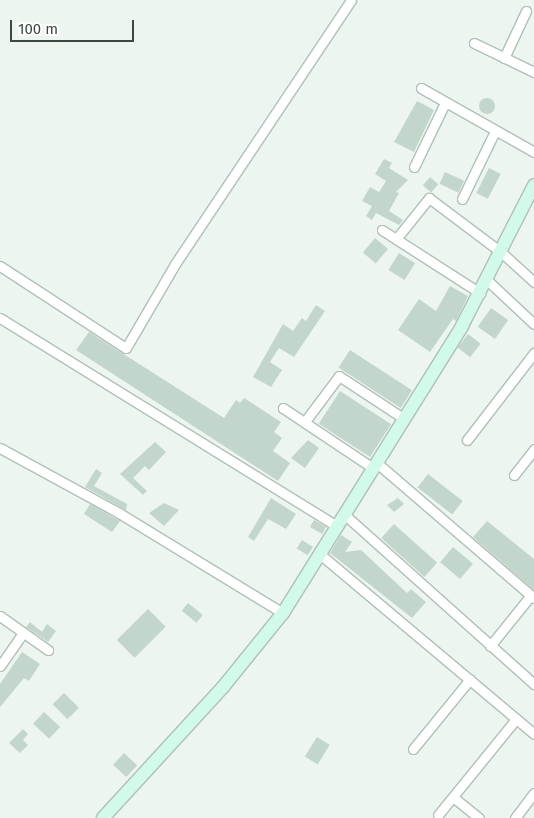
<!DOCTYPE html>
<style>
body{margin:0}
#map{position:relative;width:534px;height:818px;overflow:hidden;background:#edf5f1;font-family:"Fira Sans",sans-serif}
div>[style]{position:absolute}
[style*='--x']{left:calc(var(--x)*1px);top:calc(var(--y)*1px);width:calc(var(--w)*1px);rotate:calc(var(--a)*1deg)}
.building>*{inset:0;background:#c3d6cb;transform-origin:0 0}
.round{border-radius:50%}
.roads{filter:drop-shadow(1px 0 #b0c0b7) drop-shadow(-1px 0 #b0c0b7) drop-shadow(0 1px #b0c0b7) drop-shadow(0 -1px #b0c0b7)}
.minor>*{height:9px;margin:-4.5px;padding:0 4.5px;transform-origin:4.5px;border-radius:4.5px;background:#fff}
.secondary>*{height:12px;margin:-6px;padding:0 6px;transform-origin:6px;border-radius:6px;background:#d2faea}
span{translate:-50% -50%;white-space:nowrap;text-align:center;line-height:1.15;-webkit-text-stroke:4px #fff;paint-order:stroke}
.scale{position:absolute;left:10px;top:20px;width:124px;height:22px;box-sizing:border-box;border:2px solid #3b4941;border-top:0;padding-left:6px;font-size:15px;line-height:18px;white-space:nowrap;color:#3b4941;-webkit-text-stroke:4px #fff;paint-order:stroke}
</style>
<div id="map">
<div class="building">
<i class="round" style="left:479px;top:98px;width:16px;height:16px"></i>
<i style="clip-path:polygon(417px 101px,434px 110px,414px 152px,394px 142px)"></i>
<i style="clip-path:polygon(384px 159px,392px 163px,389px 168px,408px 180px,396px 192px,399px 193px,389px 211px,403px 220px,399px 225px,376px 213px,372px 220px,366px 216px,372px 206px,362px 201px,370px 187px,379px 192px,386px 181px,375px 174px)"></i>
<i style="left:489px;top:168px;width:13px;height:28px;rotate:27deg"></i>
<i style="left:445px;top:172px;width:21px;height:13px;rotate:25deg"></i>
<i style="left:430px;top:177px;width:11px;height:11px;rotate:41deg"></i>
<i style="left:375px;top:238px;width:17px;height:19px;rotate:40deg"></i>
<i style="left:399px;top:253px;width:19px;height:20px;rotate:32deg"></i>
<i style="clip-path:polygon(450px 286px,468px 296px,456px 321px,453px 319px,430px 352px,398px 330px,419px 299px,436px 311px)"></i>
<i style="clip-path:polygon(316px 305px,325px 311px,294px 357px,279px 348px,270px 362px,282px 370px,271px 387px,253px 377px,283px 324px,293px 331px,302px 318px,306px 321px)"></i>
<i style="left:491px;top:308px;width:21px;height:23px;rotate:35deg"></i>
<i style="clip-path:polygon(89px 332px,224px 418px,236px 400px,240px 403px,244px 398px,281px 422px,274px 432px,282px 438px,273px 451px,290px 463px,278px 481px,76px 350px)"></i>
<i style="left:468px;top:334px;width:16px;height:17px;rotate:38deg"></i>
<i style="left:350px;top:350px;width:74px;height:21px;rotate:33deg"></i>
<i style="left:340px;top:391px;width:61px;height:39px;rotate:33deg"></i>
<i style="clip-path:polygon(308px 440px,319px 448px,305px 468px,291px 458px)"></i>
<i style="clip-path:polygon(155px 442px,166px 452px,149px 470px,145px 466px,133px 478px,147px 491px,143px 495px,120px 474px)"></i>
<i style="clip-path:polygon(96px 469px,102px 473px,94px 486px,127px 504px,126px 510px,85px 487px)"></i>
<i style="left:428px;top:474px;width:44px;height:17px;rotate:38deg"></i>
<i style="clip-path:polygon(271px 498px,296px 514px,286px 529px,268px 519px,254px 541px,248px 537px)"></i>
<i style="clip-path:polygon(398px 498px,404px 504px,394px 512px,387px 505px)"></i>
<i style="clip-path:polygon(164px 503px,179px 510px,164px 526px,149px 513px)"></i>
<i style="clip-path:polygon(90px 504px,120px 521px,112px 532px,84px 514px)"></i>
<i style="left:314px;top:520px;width:14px;height:8px;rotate:30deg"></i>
<i style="clip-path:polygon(487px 521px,534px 559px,534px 590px,473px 537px)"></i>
<i style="left:394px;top:524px;width:58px;height:19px;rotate:42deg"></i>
<i style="clip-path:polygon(341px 535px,352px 542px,345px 552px,361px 550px,407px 593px,411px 589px,426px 602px,412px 618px,330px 553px)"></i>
<i style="left:302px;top:540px;width:13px;height:10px;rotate:32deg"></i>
<i style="left:453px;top:547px;width:26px;height:20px;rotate:40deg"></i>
<i style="left:188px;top:603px;width:19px;height:10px;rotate:39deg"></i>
<i style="left:148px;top:609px;width:25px;height:44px;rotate:45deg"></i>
<i style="clip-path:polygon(30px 622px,42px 632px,47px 624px,56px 631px,48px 642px,26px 627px)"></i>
<i style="clip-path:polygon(22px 652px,40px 664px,29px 681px,24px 678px,0 707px,0 684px)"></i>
<i style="left:64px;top:693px;width:21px;height:16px;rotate:45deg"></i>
<i style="left:44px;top:712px;width:22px;height:16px;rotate:43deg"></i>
<i style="clip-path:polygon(23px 729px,28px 734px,23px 740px,28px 745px,20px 753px,9px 743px)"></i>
<i style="left:317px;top:737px;width:15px;height:23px;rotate:32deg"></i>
<i style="left:124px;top:753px;width:18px;height:16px;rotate:43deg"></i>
</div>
<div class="roads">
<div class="minor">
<i style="--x:474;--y:43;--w:67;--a:25.8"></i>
<i style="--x:504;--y:58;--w:52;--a:-64.9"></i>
<i style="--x:421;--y:88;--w:130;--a:29.5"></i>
<i style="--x:414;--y:167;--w:71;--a:-64.2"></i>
<i style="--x:462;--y:199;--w:76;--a:-64.1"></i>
<i style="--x:382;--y:230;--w:117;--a:32.7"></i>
<i style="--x:396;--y:239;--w:53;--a:-51.2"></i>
<i style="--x:429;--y:198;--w:90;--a:36.9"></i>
<i style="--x:501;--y:252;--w:45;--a:42.3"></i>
<i style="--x:0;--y:266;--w:150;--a:33.1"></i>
<i style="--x:126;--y:348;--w:97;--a:-59.7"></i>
<i style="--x:175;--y:264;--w:317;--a:-56.3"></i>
<i style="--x:487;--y:280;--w:64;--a:43.1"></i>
<i style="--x:0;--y:318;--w:397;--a:31.7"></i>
<i style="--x:283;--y:408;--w:108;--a:33.7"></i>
<i style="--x:306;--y:420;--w:55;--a:-53.1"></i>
<i style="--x:339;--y:376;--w:77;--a:33.3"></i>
<i style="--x:467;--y:440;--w:110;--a:-52.4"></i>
<i style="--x:0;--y:448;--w:136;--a:28.6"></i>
<i style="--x:119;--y:513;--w:192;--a:31.4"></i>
<i style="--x:377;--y:463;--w:207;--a:40.7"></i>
<i style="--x:514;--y:475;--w:33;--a:-52"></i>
<i style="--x:345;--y:515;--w:254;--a:41.8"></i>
<i style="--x:321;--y:555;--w:278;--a:40"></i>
<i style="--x:0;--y:616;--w:59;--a:35.3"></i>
<i style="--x:490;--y:646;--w:65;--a:-51.2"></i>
<i style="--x:0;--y:666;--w:40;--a:-55.1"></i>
<i style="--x:413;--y:749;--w:90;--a:-50.8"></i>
<i style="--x:453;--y:797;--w:33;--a:39"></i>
<i style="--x:438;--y:815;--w:124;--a:-50.9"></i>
<i style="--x:515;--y:818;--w:31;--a:-53"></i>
</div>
<div class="secondary">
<i style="--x:103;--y:818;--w:178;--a:-47.5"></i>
<i style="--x:223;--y:687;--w:95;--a:-51"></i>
<i style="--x:283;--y:613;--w:338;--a:-58"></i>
<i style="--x:462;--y:326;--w:158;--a:-62.9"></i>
</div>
</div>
<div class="scale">100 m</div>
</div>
